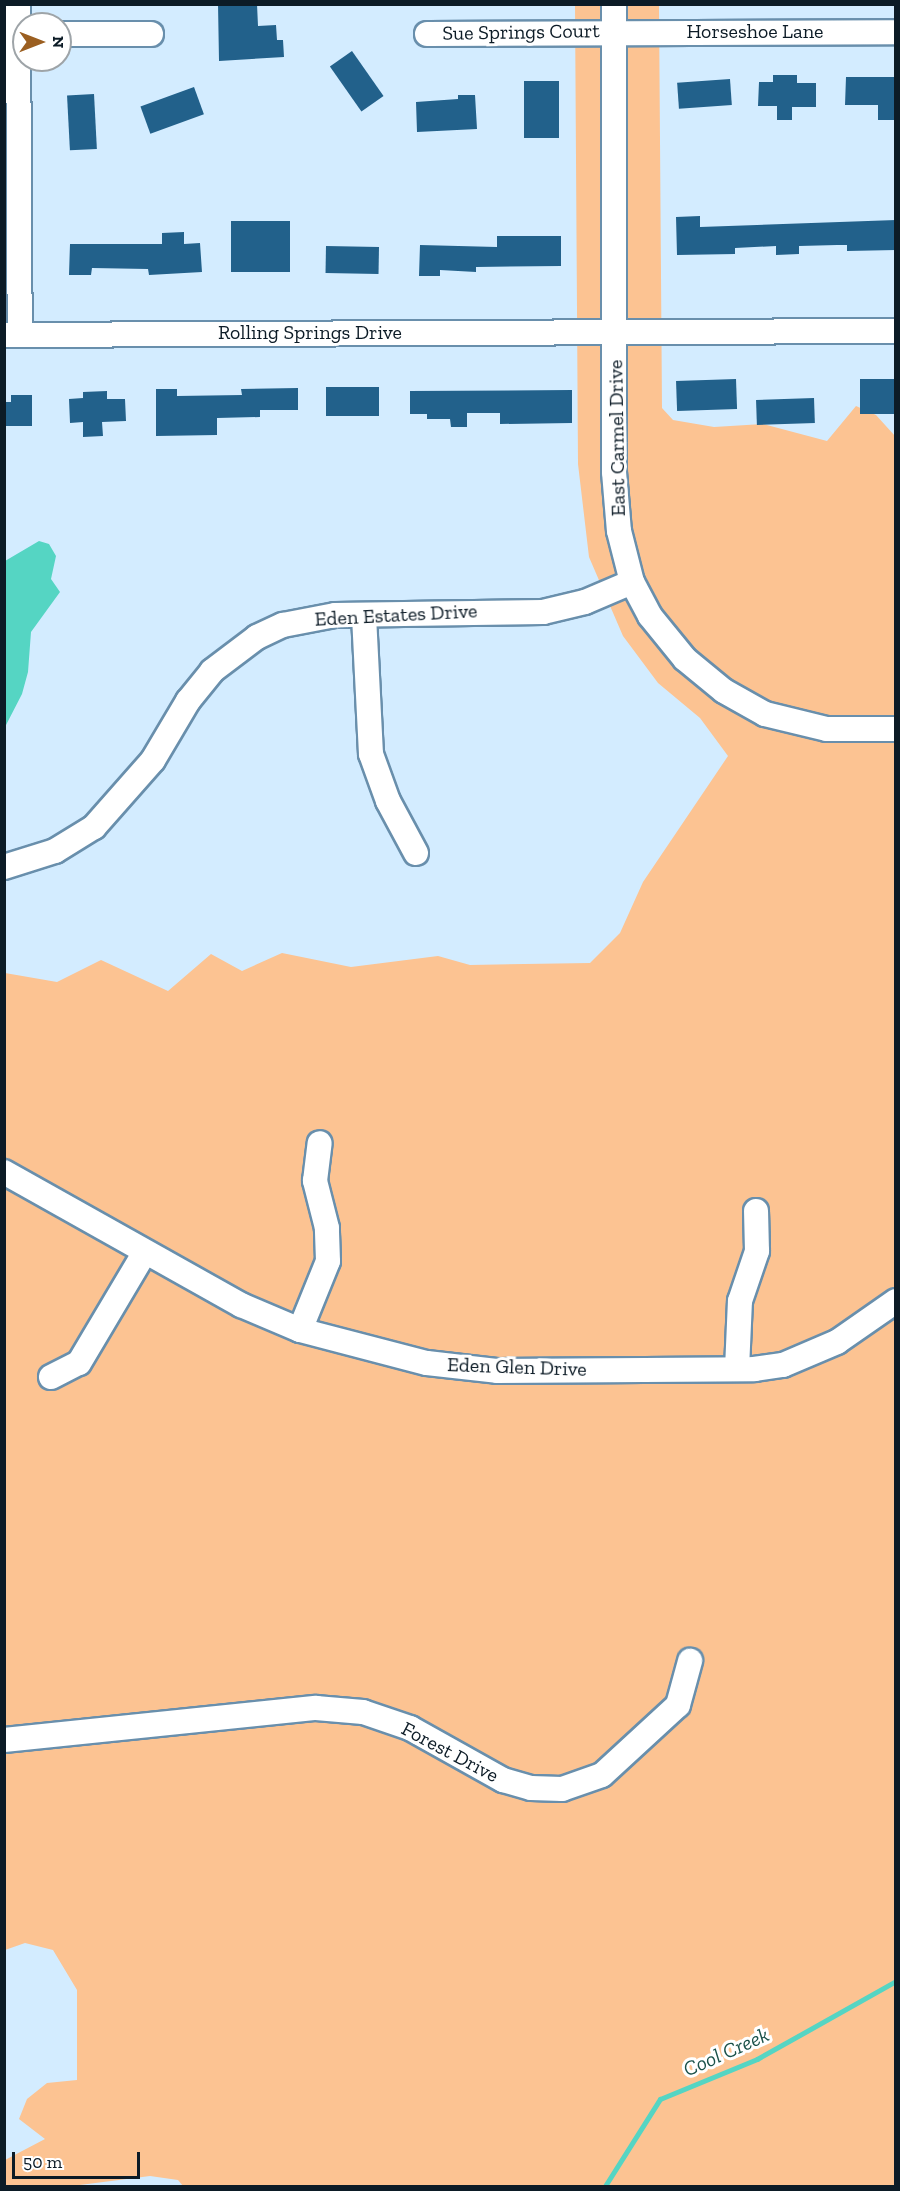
<!DOCTYPE html>
<style>
body{margin:0}
#map{position:relative;width:900px;height:2191px;overflow:hidden;background:#d3ecff;font-family:"Zilla Slab",serif}
div>[style]{position:absolute}
[style*='--x']{left:calc(var(--x)*1px);top:calc(var(--y)*1px);width:calc(var(--w)*1px);rotate:calc(var(--a)*1deg)}
.green>*{inset:0;background:#fcc392}
.water>*{inset:0;background:#55d5c3}
.stream>*{height:5px;margin:-2.5px;padding:0 2.5px;transform-origin:2.5px;border-radius:2.5px;background:#55d5c3}
.building>*{inset:0;background:#22618b;transform-origin:0 0}
.roads{filter:drop-shadow(2px 0 #698fac) drop-shadow(-2px 0 #698fac) drop-shadow(0 2px #698fac) drop-shadow(0 -2px #698fac)}
.minor>*{height:24px;margin:-12px;padding:0 12px;transform-origin:12px;border-radius:12px;background:#fff}
span{translate:-50% -50%;white-space:nowrap;text-align:center;line-height:1.15;-webkit-text-stroke:6px #fff;paint-order:stroke}
.street-label{font-size:20px;color:#0c1b26}
.water-label{font-size:21px;color:#1a5149;font-style:italic}
.frame{position:absolute;inset:0;border:6px solid #0c1b26;pointer-events:none}
.north{position:absolute;left:12px;top:12px;width:60px;height:60px;box-sizing:border-box;background:#fff;border:2px solid #9ea4a8;border-radius:50%;rotate:90deg;font-size:16px;font-weight:700;line-height:24px;text-align:center;color:#0c1b26}
.north::after{content:'';display:block;margin:auto;width:21px;height:27px;background:#9b5f21;clip-path:polygon(50% 0,100% 100%,50% 72%,0 100%)}
.scale{position:absolute;left:12px;top:2152px;width:128px;height:27px;box-sizing:border-box;border:3px solid #0c1b26;border-top:0;padding-left:8px;font-size:18px;line-height:21px;white-space:nowrap;color:#0c1b26;-webkit-text-stroke:4px #fff;paint-order:stroke}
</style>
<div id="map">
<div class="green">
<i style="clip-path:polygon(575px 5px,659px 5px,662px 408px,673px 420px,714px 427px,763px 424px,827px 441px,856px 406px,876px 415px,895px 436px,895px 2186px,183px 2186px,178px 2180px,150px 2176px,72px 2186px,5px 2186px,5px 2160px,45px 2139px,19px 2119px,27px 2099px,47px 2083px,77px 2080px,77px 1990px,53px 1950px,25px 1943px,5px 1950px,5px 973px,57px 982px,101px 960px,168px 991px,211px 954px,242px 971px,282px 953px,351px 967px,438px 956px,470px 965px,590px 963px,620px 933px,643px 882px,728px 756px,700px 718px,658px 683px,623px 636px,589px 557px,578px 464px)"></i>
</div>
<div class="water">
<i style="clip-path:polygon(39px 541px,49px 544px,56px 556px,51px 579px,60px 592px,31px 632px,28px 672px,22px 694px,5px 727px,5px 561px)"></i>
</div>
<div class="stream">
<i style="--x:605;--y:2186;--w:103;--a:-57.7"></i>
<i style="--x:660;--y:2099;--w:105;--a:-22.4"></i>
<i style="--x:757;--y:2059;--w:159;--a:-29.3"></i>
</div>
<div class="building">
<i style="clip-path:polygon(218px 4px,257px 4px,258px 26px,276px 25px,277px 40px,283px 40px,284px 57px,219px 61px)"></i>
<i style="left:352px;top:51px;width:55px;height:27px;rotate:55deg"></i>
<i style="clip-path:polygon(773px 75px,797px 75px,797px 83px,816px 83px,816px 107px,792px 107px,792px 120px,777px 120px,777px 106px,758px 106px,759px 82px,773px 82px)"></i>
<i style="clip-path:polygon(846px 77px,896px 77px,896px 120px,878px 120px,878px 105px,845px 105px)"></i>
<i style="left:730px;top:79px;width:26px;height:53px;rotate:86deg"></i>
<i style="left:524px;top:81px;width:35px;height:57px"></i>
<i style="left:194px;top:87px;width:29px;height:57px;rotate:70deg"></i>
<i style="left:94px;top:94px;width:55px;height:27px;rotate:87deg"></i>
<i style="clip-path:polygon(458px 95px,475px 95px,477px 129px,417px 132px,416px 102px,458px 99px)"></i>
<i style="clip-path:polygon(700px 216px,700px 227px,896px 220px,896px 250px,847px 251px,847px 245px,837px 245px,799px 246px,799px 254px,776px 255px,776px 246px,735px 248px,735px 254px,677px 255px,676px 217px)"></i>
<i style="left:290px;top:221px;width:51px;height:59px;rotate:90deg"></i>
<i style="clip-path:polygon(184px 232px,184px 244px,200px 243px,202px 272px,149px 275px,148px 269px,92px 268px,91px 275px,69px 275px,70px 244px,162px 244px,162px 233px)"></i>
<i style="clip-path:polygon(497px 236px,561px 236px,561px 266px,476px 267px,476px 272px,440px 270px,440px 276px,419px 276px,420px 245px,497px 247px)"></i>
<i style="left:326px;top:246px;width:53px;height:27px;rotate:1deg"></i>
<i style="left:736px;top:379px;width:30px;height:60px;rotate:88deg"></i>
<i style="left:896px;top:379px;width:35px;height:36px;rotate:90deg"></i>
<i style="left:326px;top:387px;width:53px;height:29px"></i>
<i style="clip-path:polygon(298px 388px,298px 410px,260px 410px,260px 417px,217px 418px,217px 435px,156px 436px,156px 389px,177px 389px,177px 396px,242px 395px,241px 389px)"></i>
<i style="clip-path:polygon(572px 390px,572px 423px,500px 424px,500px 413px,467px 413px,467px 427px,451px 427px,450px 419px,427px 419px,427px 414px,410px 414px,410px 391px)"></i>
<i style="clip-path:polygon(107px 391px,107px 399px,125px 399px,126px 421px,102px 422px,103px 436px,83px 437px,83px 422px,70px 423px,69px 399px,83px 398px,83px 392px)"></i>
<i style="clip-path:polygon(11px 395px,32px 395px,32px 426px,4px 426px,4px 402px,11px 402px)"></i>
<i style="left:814px;top:398px;width:25px;height:58px;rotate:88deg"></i>
</div>
<div class="roads">
<div class="minor">
<i style="--x:18;--y:4;--w:331;--a:89.7"></i>
<i style="--x:614;--y:4;--w:468;--a:90"></i>
<i style="--x:614;--y:472;--w:59;--a:85.2"></i>
<i style="--x:619;--y:531;--w:53;--a:75.7"></i>
<i style="--x:632;--y:582;--w:38;--a:62"></i>
<i style="--x:650;--y:616;--w:55;--a:50.9"></i>
<i style="--x:685;--y:659;--w:50;--a:39.4"></i>
<i style="--x:724;--y:691;--w:47;--a:29.3"></i>
<i style="--x:765;--y:714;--w:64;--a:13.6"></i>
<i style="--x:827;--y:729;--w:69;--a:0"></i>
<i style="--x:60;--y:34;--w:91;--a:0"></i>
<i style="--x:427;--y:34;--w:469;--a:-0.2"></i>
<i style="--x:4;--y:335;--w:892;--a:-0.26"></i>
<i style="--x:364;--y:616;--w:138;--a:87.1"></i>
<i style="--x:371;--y:754;--w:50;--a:70.1"></i>
<i style="--x:388;--y:801;--w:59;--a:61.7"></i>
<i style="--x:4;--y:867;--w:53;--a:-17.4"></i>
<i style="--x:55;--y:851;--w:46;--a:-31.6"></i>
<i style="--x:94;--y:827;--w:89;--a:-48.6"></i>
<i style="--x:153;--y:760;--w:69;--a:-59.3"></i>
<i style="--x:188;--y:701;--w:38;--a:-51"></i>
<i style="--x:212;--y:671;--w:56;--a:-37.1"></i>
<i style="--x:257;--y:637;--w:29;--a:-25"></i>
<i style="--x:283;--y:625;--w:53;--a:-10.9"></i>
<i style="--x:335;--y:615;--w:208;--a:-0.8"></i>
<i style="--x:543;--y:612;--w:43;--a:-13.4"></i>
<i style="--x:585;--y:602;--w:51;--a:-23.1"></i>
<i style="--x:4;--y:1172;--w:272;--a:29.3"></i>
<i style="--x:241;--y:1305;--w:64;--a:23"></i>
<i style="--x:300;--y:1330;--w:131;--a:14.6"></i>
<i style="--x:427;--y:1363;--w:70;--a:6.5"></i>
<i style="--x:497;--y:1371;--w:257;--a:-0.4"></i>
<i style="--x:754;--y:1369;--w:29;--a:-8"></i>
<i style="--x:783;--y:1365;--w:59;--a:-23.1"></i>
<i style="--x:837;--y:1342;--w:72;--a:-34.8"></i>
<i style="--x:300;--y:1330;--w:74;--a:-67.9"></i>
<i style="--x:328;--y:1261;--w:33;--a:-92"></i>
<i style="--x:327;--y:1228;--w:49;--a:-104.3"></i>
<i style="--x:315;--y:1181;--w:38;--a:-83"></i>
<i style="--x:737;--y:1369;--w:68;--a:-87.5"></i>
<i style="--x:740;--y:1301;--w:53;--a:-71.2"></i>
<i style="--x:757;--y:1251;--w:40;--a:-91.4"></i>
<i style="--x:51;--y:1377;--w:31;--a:-27"></i>
<i style="--x:79;--y:1363;--w:129;--a:-59.3"></i>
<i style="--x:4;--y:1740;--w:314;--a:-5.9"></i>
<i style="--x:316;--y:1708;--w:47;--a:4.9"></i>
<i style="--x:363;--y:1712;--w:50;--a:18.8"></i>
<i style="--x:410;--y:1728;--w:107;--a:29.2"></i>
<i style="--x:503;--y:1780;--w:29;--a:16"></i>
<i style="--x:531;--y:1788;--w:31;--a:2"></i>
<i style="--x:562;--y:1789;--w:42;--a:-19.3"></i>
<i style="--x:602;--y:1775;--w:103;--a:-42.6"></i>
<i style="--x:678;--y:1705;--w:46;--a:-74.7"></i>
</div>
</div>
<div class="street-label">
<span style="left:755px;top:31px">Horseshoe Lane</span>
<span style="left:521px;top:32px;rotate:-1deg">Sue Springs Court</span>
<span style="left:310px;top:332px">Rolling Springs Drive</span>
<span style="left:617px;top:438px;rotate:-91deg">East Carmel Drive</span>
<span style="left:396px;top:615px;rotate:-3deg">Eden Estates Drive</span>
<span style="left:517px;top:1367px;rotate:2deg">Eden Glen Drive</span>
<span style="left:450px;top:1752px;rotate:28deg">Forest Drive</span>
</div>
<div class="water-label">
<span style="left:726px;top:2052px;rotate:-24deg">Cool Creek</span>
</div>
<div class="frame"></div>
<div class="north">N</div>
<div class="scale">50 m</div>
</div>
